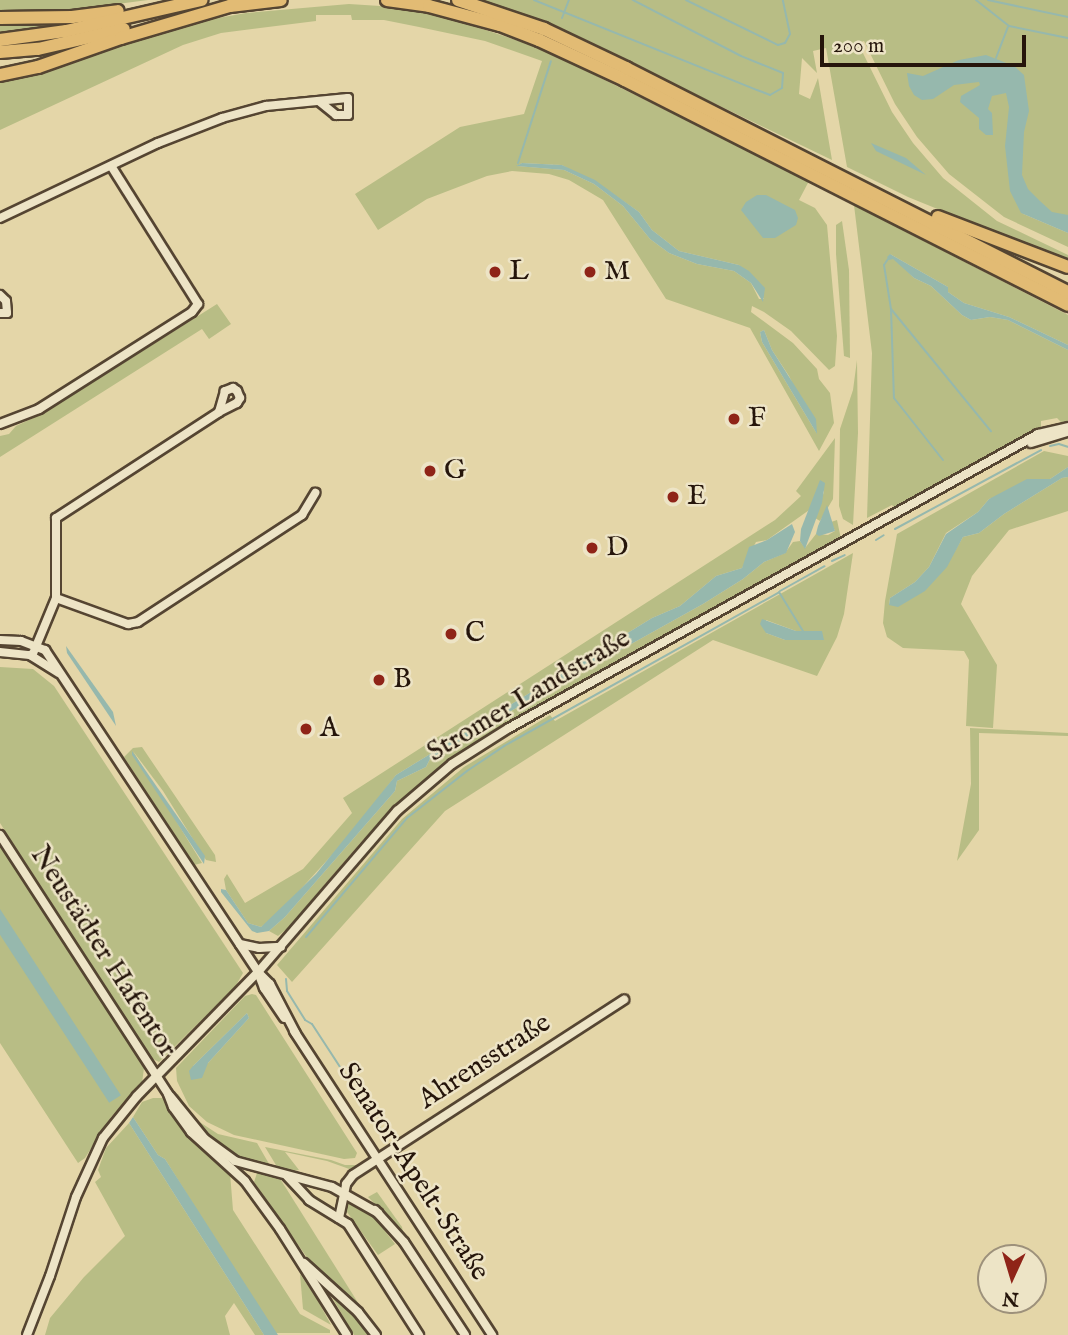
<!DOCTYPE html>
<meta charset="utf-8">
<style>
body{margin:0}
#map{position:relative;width:1068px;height:1335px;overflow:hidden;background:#e4d6a8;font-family:"IM FELL English",serif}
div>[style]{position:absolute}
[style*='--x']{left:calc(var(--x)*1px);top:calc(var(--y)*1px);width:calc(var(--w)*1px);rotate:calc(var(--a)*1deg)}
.green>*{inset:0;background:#b8bd85}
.water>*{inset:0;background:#96b8ad;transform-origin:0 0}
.stream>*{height:2px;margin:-1px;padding:0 1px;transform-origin:1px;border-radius:1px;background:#96b8ad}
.roads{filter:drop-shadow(2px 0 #554532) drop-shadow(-2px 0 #554532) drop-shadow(0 2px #554532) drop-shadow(0 -2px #554532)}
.minor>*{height:8px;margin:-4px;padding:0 4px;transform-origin:4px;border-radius:4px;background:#ede4c6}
.highway>*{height:12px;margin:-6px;padding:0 6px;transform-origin:6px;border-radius:6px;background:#e2bb74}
.dots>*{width:19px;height:19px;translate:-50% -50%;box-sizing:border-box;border:4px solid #ede4c6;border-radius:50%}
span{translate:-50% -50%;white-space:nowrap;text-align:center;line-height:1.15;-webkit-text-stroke:5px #ede4c6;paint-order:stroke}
.poi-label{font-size:28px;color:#25150b}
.left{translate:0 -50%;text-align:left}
.street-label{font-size:28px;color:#25150b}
.north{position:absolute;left:977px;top:1244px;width:70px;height:70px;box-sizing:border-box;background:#ede4c6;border:2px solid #9d917b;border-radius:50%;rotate:184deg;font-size:19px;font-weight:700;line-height:28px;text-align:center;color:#25150b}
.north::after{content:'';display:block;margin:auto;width:24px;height:32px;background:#8f2418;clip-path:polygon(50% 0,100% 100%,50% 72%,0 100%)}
.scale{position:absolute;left:820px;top:35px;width:206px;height:32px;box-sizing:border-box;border:4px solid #25150b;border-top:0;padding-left:9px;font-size:21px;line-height:24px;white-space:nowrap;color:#25150b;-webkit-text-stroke:5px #ede4c6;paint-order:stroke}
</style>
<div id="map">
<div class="green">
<i style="clip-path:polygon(0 0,148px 0,56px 12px,0 13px)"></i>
<i style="clip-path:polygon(480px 0,1068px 0,1068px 227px,1021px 213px,1068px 233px,1068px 247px,1004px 217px,949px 174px,917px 137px,895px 104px,864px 41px,858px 43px,892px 112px,913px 143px,943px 178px,997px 221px,1068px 255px,1068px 262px,908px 197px,847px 167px,826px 48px,813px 51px,817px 73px,802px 58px,799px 94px,810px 99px,818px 78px,832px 160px,571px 34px)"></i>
<i style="clip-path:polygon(evenodd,349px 4px,396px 7px,452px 19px,540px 48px,809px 181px,799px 200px,815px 208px,827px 225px,837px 336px,835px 366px,829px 370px,791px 331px,764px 312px,752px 306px,751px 312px,793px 343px,817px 369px,819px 379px,830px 393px,834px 423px,819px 451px,750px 328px,666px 299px,603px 200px,569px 180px,549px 174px,512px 171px,487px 176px,427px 199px,378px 230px,355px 194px,460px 127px,524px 114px,542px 61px,485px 41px,419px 27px,384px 20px,352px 20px,351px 15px,316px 15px,316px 21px,221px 33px,183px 45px,0 130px,0 78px,207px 20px,246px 13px,349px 4px,522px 163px,562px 165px,612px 193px,639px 212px,652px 230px,679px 251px,739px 265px,764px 299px,759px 299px,751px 283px,734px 271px,697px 264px,669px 253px,650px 239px,623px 206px,594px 184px,564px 170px,517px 166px,522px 163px,349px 4px,764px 330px,772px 350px,789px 376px,817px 434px,762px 342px,760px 332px,764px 330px)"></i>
<i style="clip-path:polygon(0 22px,61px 22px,0 34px)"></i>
<i style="clip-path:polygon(854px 205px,1068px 315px,1068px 345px,1009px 317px,964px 303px,948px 292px,948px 287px,890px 254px,914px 278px,931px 286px,962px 315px,971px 320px,990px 317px,1008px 320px,1068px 350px,1068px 422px,1062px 423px,1057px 418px,1041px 421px,1041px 428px,896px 509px,892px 505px,867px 518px,872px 353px)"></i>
<i style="clip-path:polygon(842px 221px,849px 270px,850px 358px,844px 356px,836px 254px,836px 225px)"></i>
<i style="clip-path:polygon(217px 304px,231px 324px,209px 339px,202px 329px,0 457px,0 436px,9px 434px,16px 426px,46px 412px)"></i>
<i style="clip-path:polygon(857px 360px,858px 433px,853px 525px,843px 519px,839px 506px,840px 429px,853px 390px)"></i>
<i style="clip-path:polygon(835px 438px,833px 499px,820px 521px,815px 518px,824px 492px,820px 483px,812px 508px,767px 540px,756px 542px,742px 568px,716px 576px,680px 606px,652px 618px,396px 775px,351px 834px,279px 913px,261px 927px,248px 923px,226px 890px,224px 879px,227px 874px,245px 903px,303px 869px,352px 813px,343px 798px,775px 520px,801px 496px,796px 491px)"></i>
<i style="clip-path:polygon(1044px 451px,1068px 456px,1068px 467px,1050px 479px,989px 499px,978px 512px,946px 533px,929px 567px,915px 582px,890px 598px,889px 605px,955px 551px,963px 537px,979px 533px,1004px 514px,1062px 478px,1068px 477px,1068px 511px,1009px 530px,972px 576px,961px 604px,997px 665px,993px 728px,966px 726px,969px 660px,964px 651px,903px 648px,887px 637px,883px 623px,885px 601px,897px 534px)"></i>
<i style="clip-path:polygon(837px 520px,841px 539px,595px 673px,509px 722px,447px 762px,418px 785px,361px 842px,288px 928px,278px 936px,269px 931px,285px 917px,395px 791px,397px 781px,426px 767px,430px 759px,511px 711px,703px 604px,743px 579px,764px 562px,785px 553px,793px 542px,800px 541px,805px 548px,816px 534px,828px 535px,835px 531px,831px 522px)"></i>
<i style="clip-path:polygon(evenodd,853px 553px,844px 614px,837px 637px,817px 676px,713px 640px,445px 811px,292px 982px,277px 965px,402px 819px,464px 767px,550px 715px,555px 721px,853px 553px,766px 620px,796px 631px,822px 631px,785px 640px,766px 633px,766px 620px)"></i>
<i style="clip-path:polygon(0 667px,33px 669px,54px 686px,243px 973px,235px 987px,159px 1062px,151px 1058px,0 823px)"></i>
<i style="clip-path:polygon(970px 728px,1068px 733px,1068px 736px,979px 733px,979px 830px,957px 861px,971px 784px)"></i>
<i style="clip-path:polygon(142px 747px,215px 855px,216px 862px,206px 860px,163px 791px,133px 751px,202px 863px,194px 865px,124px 757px,133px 748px)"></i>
<i style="clip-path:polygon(0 846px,144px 1068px,142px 1083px,111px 1117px,85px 1158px,78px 1163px,0 1043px)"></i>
<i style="clip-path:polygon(evenodd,252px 994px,256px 995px,357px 1153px,355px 1158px,344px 1159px,234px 1135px,207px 1122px,189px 1106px,177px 1081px,176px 1068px,245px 996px,252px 994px,247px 1013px,249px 1018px,208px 1063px,193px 1066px,247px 1013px)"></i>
<i style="clip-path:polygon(173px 1093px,178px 1094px,195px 1119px,218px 1134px,257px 1143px,272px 1169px,239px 1160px,209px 1139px)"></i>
<i style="clip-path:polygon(153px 1098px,164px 1098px,186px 1131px,230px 1173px,233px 1210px,300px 1314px,330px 1330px,330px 1333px,274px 1333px,165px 1159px,158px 1155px,133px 1117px,142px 1102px)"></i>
<i style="clip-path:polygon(129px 1123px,264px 1335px,255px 1335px,234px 1303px,225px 1316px,230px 1335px,45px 1335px,50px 1318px,84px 1277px,125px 1236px,95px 1182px,101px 1177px,98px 1170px,106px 1148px)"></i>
<i style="clip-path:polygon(265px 1147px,331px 1160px,345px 1165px,360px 1165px,352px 1170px,327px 1161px,285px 1152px,299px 1170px,287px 1172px,279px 1170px)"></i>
<i style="clip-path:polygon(257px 1173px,279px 1177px,367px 1317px,320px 1276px,254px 1182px)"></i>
<i style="clip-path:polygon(377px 1192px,402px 1227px,403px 1232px,368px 1197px)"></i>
<i style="clip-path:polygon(347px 1197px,373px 1216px,395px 1244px,378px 1255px,347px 1212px)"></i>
<i style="clip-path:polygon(300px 1274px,317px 1299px,331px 1325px,303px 1309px)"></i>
<i style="clip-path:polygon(329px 1292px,355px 1313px,372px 1335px,354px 1335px)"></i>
</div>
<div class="water">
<i style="clip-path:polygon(986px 55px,1014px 66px,1024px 75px,1029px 111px,1024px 132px,1022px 175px,1028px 189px,1040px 201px,1052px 212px,1068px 215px,1068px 233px,1021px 213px,1010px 191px,1005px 146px,1009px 107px,1006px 93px,992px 96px,988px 109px,992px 113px,993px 135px,986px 135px,979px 129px,979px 118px,960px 102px,961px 96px,980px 85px,979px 82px,954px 85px,933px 99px,922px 100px,914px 95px,909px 86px,907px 73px,923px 76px,959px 60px)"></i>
<i style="clip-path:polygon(871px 143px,906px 158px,926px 175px,876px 151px)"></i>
<i style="clip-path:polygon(522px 163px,562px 165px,595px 180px,639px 212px,652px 230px,679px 251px,739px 265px,749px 271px,765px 288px,763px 302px,751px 283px,734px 271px,697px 264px,669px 253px,650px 239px,623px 206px,594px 184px,564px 170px,516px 166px)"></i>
<i style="clip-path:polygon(757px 195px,766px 195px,795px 210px,798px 218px,796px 225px,775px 238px,763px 238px,741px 210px,746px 202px)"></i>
<i style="clip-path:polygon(890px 254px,948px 287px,948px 292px,964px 303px,1009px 317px,1068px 345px,1068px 350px,1008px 320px,990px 317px,971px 320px,962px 315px,931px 286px,914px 278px,893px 259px,889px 260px,887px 257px)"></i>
<i style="clip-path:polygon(764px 330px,772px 350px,816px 419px,817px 434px,762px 342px,760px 332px)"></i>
<i style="clip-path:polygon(1068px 467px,1068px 477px,1062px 478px,1004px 514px,979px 533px,963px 537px,947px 567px,925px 591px,898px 607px,889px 605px,890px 598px,915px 582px,929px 567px,946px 534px,978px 512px,989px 499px,1027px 479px,1050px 479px)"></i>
<i style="clip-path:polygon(820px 480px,825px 483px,822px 503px,805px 549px,800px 541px,801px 529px)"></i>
<i style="clip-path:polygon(827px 505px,835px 531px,819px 536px,816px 534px,818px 526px)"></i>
<i style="clip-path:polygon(792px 524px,795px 532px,786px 553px,764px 562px,743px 579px,703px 604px,511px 711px,430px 759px,426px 767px,397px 781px,395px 791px,285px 917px,269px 931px,257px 933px,252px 931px,221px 892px,221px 889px,226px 890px,248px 923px,261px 927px,316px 874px,396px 775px,652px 618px,680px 606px,716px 576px,742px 568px,749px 547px,767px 540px)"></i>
<i style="clip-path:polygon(762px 619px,796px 631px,822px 631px,824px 640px,785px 640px,766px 633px,760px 624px)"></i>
<i style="clip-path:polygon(66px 646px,113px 712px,116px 726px,67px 653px)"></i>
<i style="clip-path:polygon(132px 751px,205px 856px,204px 864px,132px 755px)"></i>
<i style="left:0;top:909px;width:222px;height:14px;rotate:57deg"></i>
<i style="clip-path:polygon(247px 1013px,249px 1018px,208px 1063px,202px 1078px,191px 1080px,189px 1071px,193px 1066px)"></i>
<i style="clip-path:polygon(133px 1117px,158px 1155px,165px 1159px,278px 1335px,264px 1335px,129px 1123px)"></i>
</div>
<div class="stream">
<i style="--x:534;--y:0;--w:240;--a:22"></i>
<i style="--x:757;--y:90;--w:14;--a:21"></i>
<i style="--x:770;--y:95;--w:14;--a:-30"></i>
<i style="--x:782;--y:88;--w:15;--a:-86"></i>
<i style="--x:783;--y:73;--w:45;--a:-158"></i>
<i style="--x:741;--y:56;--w:122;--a:-152.6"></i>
<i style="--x:686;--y:0;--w:102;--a:26.1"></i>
<i style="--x:778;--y:45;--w:7;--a:-16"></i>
<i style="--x:785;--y:43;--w:10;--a:-61"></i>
<i style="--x:790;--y:34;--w:35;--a:-102"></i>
<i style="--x:976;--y:0;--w:42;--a:38.2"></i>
<i style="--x:1009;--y:26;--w:60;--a:11.5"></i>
<i style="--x:988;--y:0;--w:82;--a:12"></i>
<i style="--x:562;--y:18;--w:19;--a:-69"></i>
<i style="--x:996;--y:58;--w:33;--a:-69"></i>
<i style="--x:518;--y:163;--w:107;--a:-72.1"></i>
<i style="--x:888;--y:259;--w:7;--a:124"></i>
<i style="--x:884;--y:265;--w:45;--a:81"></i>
<i style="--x:891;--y:309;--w:158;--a:50.7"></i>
<i style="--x:891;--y:309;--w:89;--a:88.1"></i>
<i style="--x:894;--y:398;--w:79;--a:51.7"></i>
<i style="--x:1050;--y:446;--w:9;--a:-13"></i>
<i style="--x:1059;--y:444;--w:9;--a:18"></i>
<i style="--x:895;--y:529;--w:166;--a:-28.4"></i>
<i style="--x:876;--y:540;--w:9;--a:-32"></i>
<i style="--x:832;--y:561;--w:14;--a:-25"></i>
<i style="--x:780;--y:591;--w:51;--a:-29.1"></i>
<i style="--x:306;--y:937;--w:156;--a:-49.7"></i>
<i style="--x:407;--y:818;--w:76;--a:-38.1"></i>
<i style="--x:467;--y:771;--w:45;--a:-34"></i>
<i style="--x:504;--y:746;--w:315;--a:-29.2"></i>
<i style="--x:779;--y:592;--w:46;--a:58.4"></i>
<i style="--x:286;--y:979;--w:12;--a:85"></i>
<i style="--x:287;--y:991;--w:34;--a:58"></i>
<i style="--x:305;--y:1020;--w:8;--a:30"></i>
<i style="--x:312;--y:1024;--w:130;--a:56.9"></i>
</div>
<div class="roads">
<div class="minor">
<i style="--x:0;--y:218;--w:175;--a:-25.4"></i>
<i style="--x:158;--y:143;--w:69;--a:-21.3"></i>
<i style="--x:222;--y:118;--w:46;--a:-15.3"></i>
<i style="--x:266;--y:106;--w:82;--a:-5.6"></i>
<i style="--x:348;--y:98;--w:17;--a:90"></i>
<i style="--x:348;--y:115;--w:12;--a:180"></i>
<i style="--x:336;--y:115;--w:22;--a:-141"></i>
<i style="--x:0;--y:295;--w:8;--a:45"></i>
<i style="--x:6;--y:301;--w:12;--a:85"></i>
<i style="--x:7;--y:313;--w:7;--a:180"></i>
<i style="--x:0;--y:424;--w:42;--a:-21"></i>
<i style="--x:39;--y:409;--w:181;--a:-32.4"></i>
<i style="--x:192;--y:312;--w:10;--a:-53"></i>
<i style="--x:198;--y:304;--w:163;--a:-122.2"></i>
<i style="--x:1031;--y:443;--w:39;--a:-17"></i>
<i style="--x:56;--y:598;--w:77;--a:19.9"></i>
<i style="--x:128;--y:624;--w:10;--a:-11"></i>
<i style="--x:138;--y:622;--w:196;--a:-33.1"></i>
<i style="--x:302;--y:515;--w:26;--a:-59"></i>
<i style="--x:0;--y:640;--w:21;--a:3"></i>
<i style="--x:21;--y:641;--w:26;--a:21"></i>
<i style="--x:45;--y:650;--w:386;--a:56.5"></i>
<i style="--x:258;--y:972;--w:17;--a:45"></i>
<i style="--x:270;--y:984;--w:56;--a:62.5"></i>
<i style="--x:0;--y:652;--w:30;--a:6"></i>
<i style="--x:30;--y:655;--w:34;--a:32"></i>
<i style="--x:32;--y:656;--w:63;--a:-67.5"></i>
<i style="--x:56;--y:598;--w:80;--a:-90"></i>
<i style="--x:56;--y:518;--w:194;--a:-33"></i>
<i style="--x:219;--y:412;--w:20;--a:-27"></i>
<i style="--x:237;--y:403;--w:6;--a:-59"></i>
<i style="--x:240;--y:398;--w:8;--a:-113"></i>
<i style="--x:237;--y:391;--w:5;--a:-143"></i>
<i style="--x:233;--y:388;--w:9;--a:159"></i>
<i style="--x:225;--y:391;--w:22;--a:106"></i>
<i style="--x:0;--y:835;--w:309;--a:57"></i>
<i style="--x:168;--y:1094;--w:14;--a:69"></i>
<i style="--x:173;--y:1107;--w:31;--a:54"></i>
<i style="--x:191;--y:1132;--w:73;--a:42.2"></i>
<i style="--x:245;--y:1181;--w:59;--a:53.9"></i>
<i style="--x:280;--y:1229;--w:125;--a:57.7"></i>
<i style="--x:240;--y:944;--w:19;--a:12"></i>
<i style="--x:259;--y:948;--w:22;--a:-3"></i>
<i style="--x:259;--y:975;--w:14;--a:69"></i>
<i style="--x:264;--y:988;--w:36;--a:56"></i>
<i style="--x:294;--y:1031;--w:363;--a:56.9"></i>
<i style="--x:170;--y:1096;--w:55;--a:50.9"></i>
<i style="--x:205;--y:1139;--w:37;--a:36"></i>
<i style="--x:235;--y:1161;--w:100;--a:15"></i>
<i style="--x:332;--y:1187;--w:53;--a:29.5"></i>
<i style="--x:287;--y:1176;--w:33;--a:47"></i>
<i style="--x:309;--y:1200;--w:46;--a:31.6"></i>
<i style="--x:348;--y:1224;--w:132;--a:57.4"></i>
<i style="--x:375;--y:1210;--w:43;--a:47.8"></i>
<i style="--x:404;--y:1242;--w:111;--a:56.7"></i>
<i style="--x:339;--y:1218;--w:35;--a:-78"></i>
<i style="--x:346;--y:1184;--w:11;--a:-52"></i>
<i style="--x:353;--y:1175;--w:323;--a:-32.9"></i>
<i style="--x:304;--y:1263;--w:73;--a:42.2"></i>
<i style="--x:358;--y:1312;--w:29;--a:52"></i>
<i style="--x:27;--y:1335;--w:63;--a:-68.7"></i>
<i style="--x:50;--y:1276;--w:83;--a:-71.8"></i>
<i style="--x:76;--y:1197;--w:65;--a:-65.4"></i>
<i style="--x:103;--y:1138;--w:54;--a:-51"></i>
<i style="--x:137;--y:1096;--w:173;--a:-45.7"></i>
<i style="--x:258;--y:972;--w:213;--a:-49.2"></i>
<i style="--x:397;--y:811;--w:72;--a:-40.5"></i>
<i style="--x:452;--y:764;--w:67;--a:-32.3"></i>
<i style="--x:509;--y:728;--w:605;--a:-29.06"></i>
<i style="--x:1038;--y:434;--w:31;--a:-13"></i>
</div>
<div class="highway">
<i style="--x:387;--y:0;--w:42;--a:8.1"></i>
<i style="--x:429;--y:6;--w:73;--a:15"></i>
<i style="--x:500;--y:25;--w:42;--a:21"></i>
<i style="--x:539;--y:40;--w:95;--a:24.9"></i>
<i style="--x:625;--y:80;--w:497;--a:26.9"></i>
<i style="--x:458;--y:0;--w:91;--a:18.6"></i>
<i style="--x:544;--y:29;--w:91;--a:25.4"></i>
<i style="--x:626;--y:68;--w:496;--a:26.9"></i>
<i style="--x:0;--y:18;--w:72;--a:-0.8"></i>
<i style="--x:72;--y:17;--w:46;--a:-7.4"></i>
<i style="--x:0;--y:40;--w:67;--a:-7.8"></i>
<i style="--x:66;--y:31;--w:139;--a:-12.9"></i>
<i style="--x:0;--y:52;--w:38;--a:-5"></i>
<i style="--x:38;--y:49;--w:88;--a:-13.1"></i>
<i style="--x:0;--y:75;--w:39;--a:-12"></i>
<i style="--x:38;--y:67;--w:88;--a:-19.3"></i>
<i style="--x:121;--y:38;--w:114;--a:-16.4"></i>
<i style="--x:230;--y:6;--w:51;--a:-6.7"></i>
<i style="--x:938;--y:217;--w:139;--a:21"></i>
</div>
</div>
<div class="dots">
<i style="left:495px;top:272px;background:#8f2418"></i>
<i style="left:590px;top:272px;background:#8f2418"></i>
<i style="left:734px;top:419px;background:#8f2418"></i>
<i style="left:430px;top:471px;background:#8f2418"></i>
<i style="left:673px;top:497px;background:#8f2418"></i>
<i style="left:592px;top:548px;background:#8f2418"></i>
<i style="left:451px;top:634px;background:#8f2418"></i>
<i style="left:379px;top:680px;background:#8f2418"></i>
<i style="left:306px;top:729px;background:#8f2418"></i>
</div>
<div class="poi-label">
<span class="left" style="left:509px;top:272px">L</span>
<span class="left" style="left:604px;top:272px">M</span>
<span class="left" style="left:748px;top:419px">F</span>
<span class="left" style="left:444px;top:471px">G</span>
<span class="left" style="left:687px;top:497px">E</span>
<span class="left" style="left:606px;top:548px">D</span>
<span class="left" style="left:465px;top:634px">C</span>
<span class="left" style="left:393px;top:680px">B</span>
<span class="left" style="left:320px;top:729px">A</span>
</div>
<div class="street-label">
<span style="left:529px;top:696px;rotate:-31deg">Stromer Landstraße</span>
<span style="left:103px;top:952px;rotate:57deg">Neustädter Hafentor</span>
<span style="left:485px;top:1062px;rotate:-33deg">Ahrensstraße</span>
<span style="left:413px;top:1172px;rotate:57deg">Senator-Apelt-Straße</span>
</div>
<div class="north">N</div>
<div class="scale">200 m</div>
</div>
